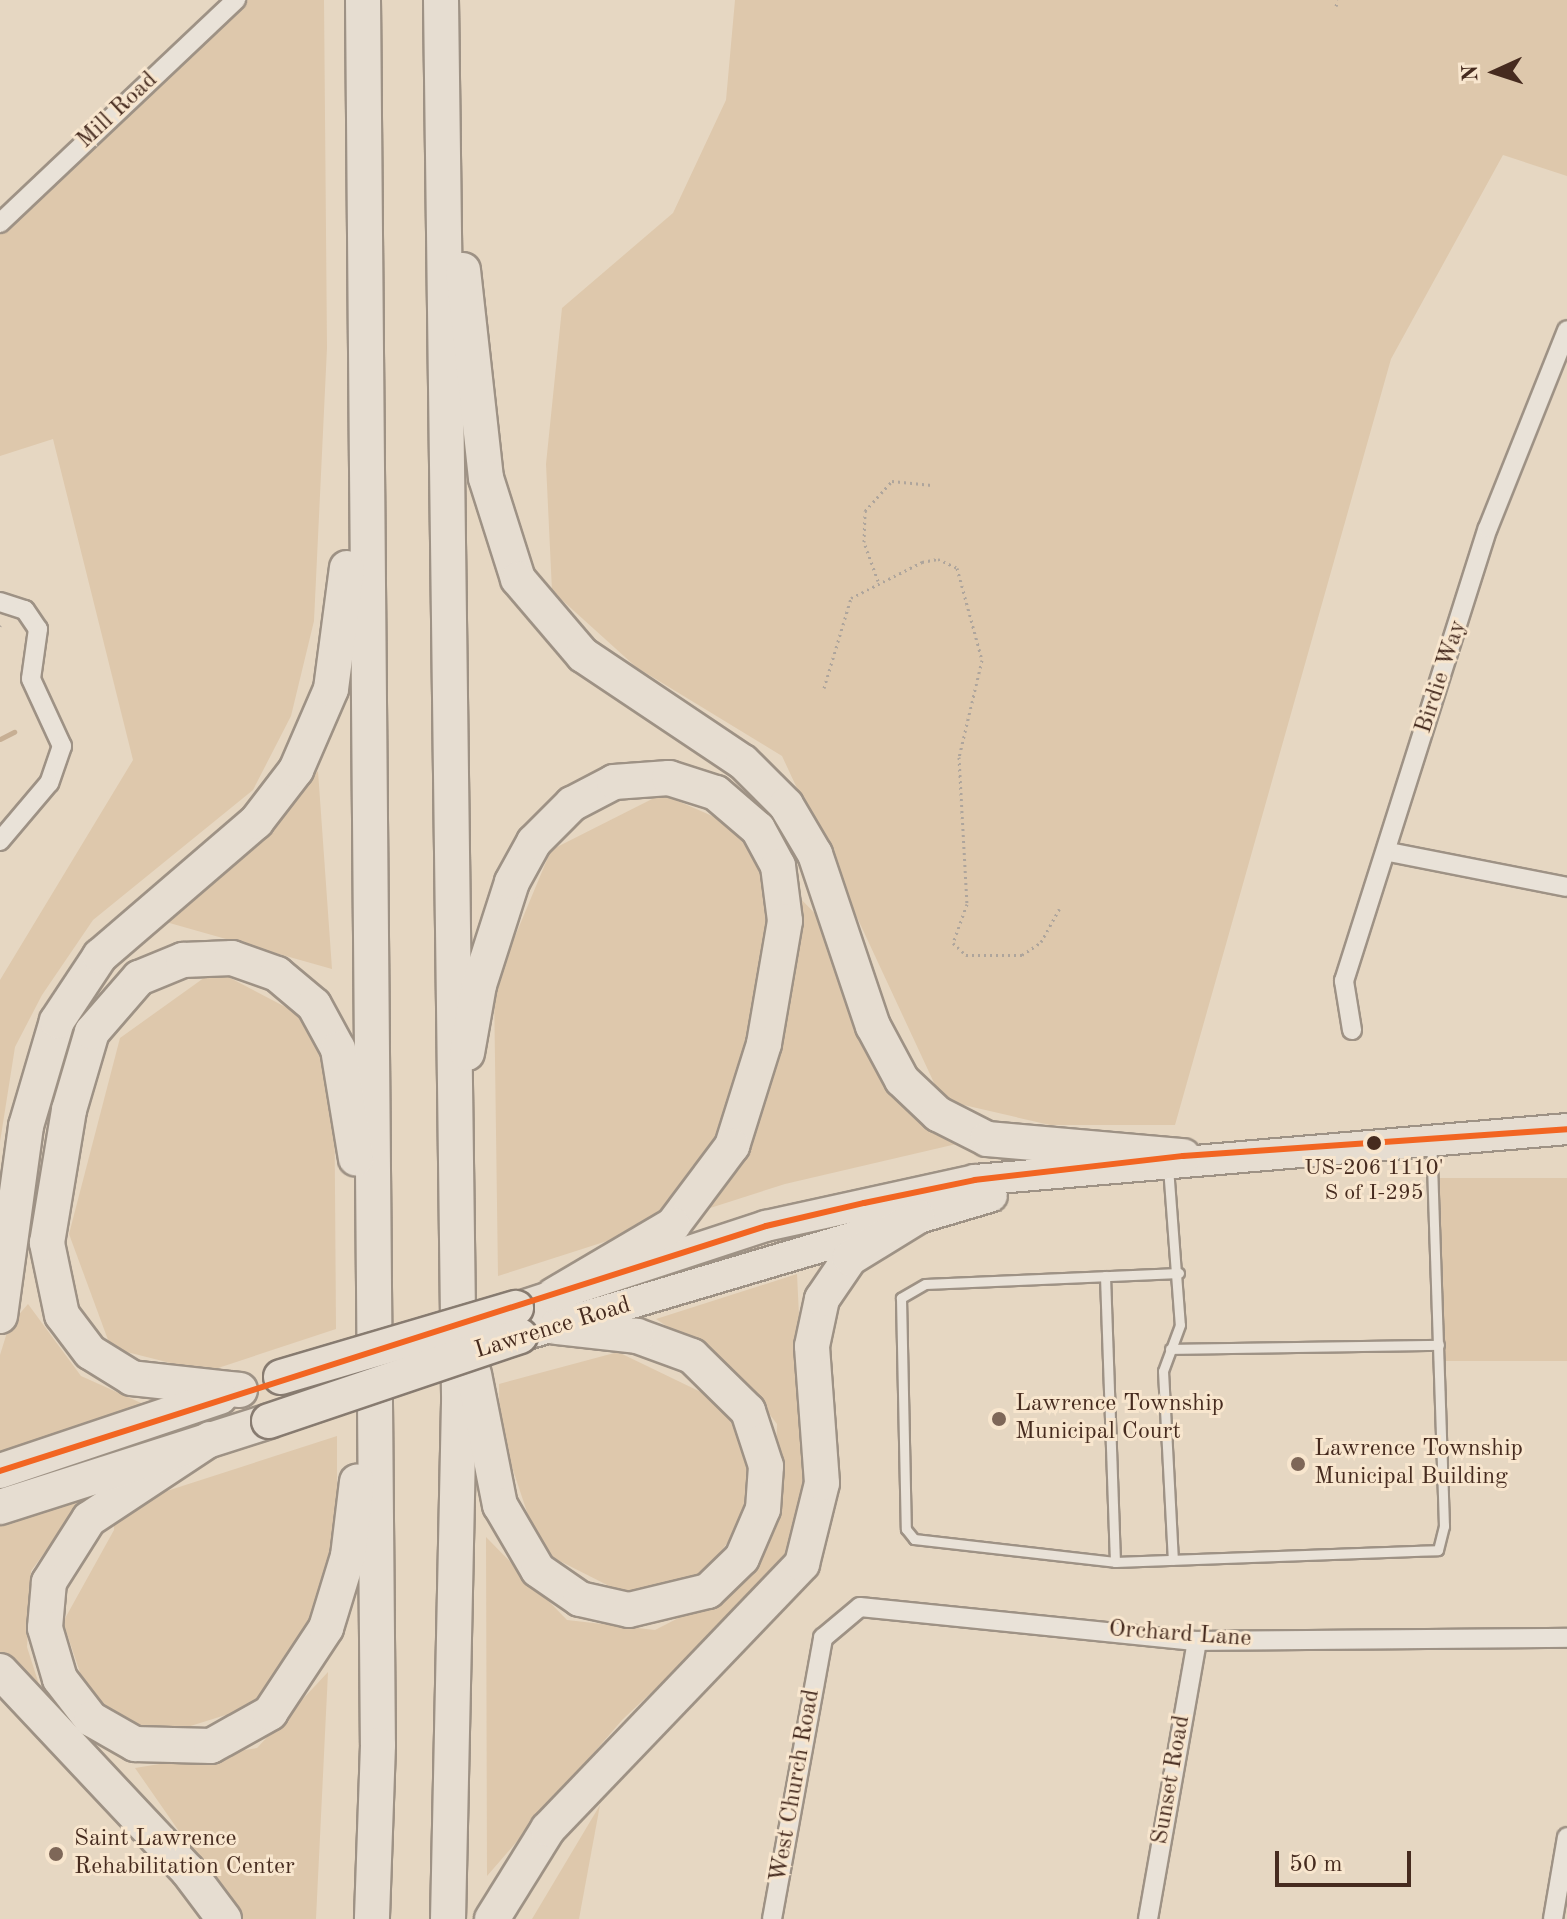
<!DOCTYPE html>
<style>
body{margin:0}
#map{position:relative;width:1567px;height:1919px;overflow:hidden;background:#e6d7c2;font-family:"Old Standard TT",serif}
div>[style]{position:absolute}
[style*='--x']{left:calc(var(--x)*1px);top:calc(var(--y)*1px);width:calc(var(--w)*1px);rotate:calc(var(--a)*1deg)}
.green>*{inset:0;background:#dec8ac;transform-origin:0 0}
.stream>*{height:5px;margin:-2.5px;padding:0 2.5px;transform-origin:2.5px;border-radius:2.5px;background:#c7af94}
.path>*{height:3px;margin-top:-1.5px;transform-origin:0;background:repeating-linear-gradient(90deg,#aea59c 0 2px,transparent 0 6px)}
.roads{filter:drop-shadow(2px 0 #9e9285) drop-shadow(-2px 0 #9e9285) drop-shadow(0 2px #9e9285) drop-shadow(0 -2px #9e9285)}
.lane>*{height:9px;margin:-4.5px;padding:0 4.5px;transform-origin:4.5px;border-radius:4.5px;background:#e9e2d8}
.street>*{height:18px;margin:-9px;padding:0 9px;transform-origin:9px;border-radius:9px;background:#e9e2d8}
.primary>*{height:30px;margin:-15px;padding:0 15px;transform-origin:15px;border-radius:15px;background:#e6ddd1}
.highway>*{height:34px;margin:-17px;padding:0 17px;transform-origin:17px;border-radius:17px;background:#e6ddd1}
.bridges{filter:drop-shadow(2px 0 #877b70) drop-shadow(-2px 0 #877b70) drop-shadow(0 2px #877b70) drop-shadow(0 -2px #877b70)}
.highway-bridge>*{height:34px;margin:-17px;padding:0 17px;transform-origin:17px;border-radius:17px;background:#e6ddd1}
.bus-1>*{height:6px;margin:-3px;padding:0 3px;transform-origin:3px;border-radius:3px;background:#f26522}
.dots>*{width:22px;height:22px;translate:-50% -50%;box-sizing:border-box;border:4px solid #f8e6ce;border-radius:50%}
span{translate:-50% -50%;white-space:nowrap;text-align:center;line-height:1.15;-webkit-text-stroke:6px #f8e6ce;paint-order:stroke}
.bus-label{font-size:22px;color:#462b1f}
.street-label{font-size:24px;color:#462b1f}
.poi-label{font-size:24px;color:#462b1f}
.left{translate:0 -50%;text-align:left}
.north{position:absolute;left:1455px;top:32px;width:80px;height:80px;-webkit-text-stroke:6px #f8e6ce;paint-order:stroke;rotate:267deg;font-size:22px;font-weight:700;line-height:32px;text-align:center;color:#462b1f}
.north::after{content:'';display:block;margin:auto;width:28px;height:36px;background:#462b1f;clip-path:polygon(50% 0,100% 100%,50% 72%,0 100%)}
.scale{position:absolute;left:1275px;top:1851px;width:136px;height:36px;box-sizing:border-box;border:4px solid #462b1f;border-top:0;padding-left:10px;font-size:24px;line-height:28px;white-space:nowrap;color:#462b1f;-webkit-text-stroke:6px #f8e6ce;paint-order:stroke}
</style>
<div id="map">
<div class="green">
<i style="clip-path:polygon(248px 0,324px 0,327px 348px,314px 621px,291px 716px,253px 790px,93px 920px,42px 995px,15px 1047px,0 1142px,0 980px,133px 760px,53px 439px,0 456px,0 229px)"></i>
<i style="clip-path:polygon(735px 0,1567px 0,1567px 176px,1503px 155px,1391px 359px,1175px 1125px,1050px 1125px,942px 1100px,782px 756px,636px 667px,552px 591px,546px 464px,562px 308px,673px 213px,726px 100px)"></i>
<i style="clip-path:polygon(318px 771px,332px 969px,166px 922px,241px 859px)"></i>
<i style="clip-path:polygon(662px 794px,726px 822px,830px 929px,888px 1080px,965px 1142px,785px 1184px,498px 1276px,494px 987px,551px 850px)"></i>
<i style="clip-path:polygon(215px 970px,316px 1023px,334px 1049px,336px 1329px,206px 1372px,111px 1348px,69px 1234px,120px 1038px)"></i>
<i style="left:1567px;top:1178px;width:183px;height:131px;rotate:90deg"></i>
<i style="clip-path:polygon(797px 1274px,808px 1502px,782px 1570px,623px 1719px,487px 1876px,486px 1537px,567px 1620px,655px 1630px,739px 1587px,774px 1524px,777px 1424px,740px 1376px,656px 1319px)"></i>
<i style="clip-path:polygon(28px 1304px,81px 1376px,150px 1407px,0 1457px,0 1355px,9px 1326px)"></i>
<i style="clip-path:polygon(618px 1352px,736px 1409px,754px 1508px,699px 1580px,621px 1592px,540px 1551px,506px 1449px,500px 1453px,499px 1384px)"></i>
<i style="clip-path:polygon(337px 1436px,337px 1580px,270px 1701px,149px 1739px,90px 1702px,63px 1622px,114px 1530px,114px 1508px)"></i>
<i style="clip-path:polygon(85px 1497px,31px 1571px,27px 1647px,43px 1697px,0 1659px,0 1526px)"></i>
<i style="clip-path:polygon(328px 1672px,316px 1919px,240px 1919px,135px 1768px,257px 1748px)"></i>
<i style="clip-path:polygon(600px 1805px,579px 1919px,532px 1919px)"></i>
</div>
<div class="stream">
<i style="--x:0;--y:739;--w:16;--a:-27"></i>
</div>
<div class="path">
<i style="--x:1336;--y:6;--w:6;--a:-72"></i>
<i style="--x:878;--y:581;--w:41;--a:-109.7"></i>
<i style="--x:864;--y:542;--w:31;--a:-88"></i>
<i style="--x:865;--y:511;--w:40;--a:-48"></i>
<i style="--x:892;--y:481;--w:40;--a:5.7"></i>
<i style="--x:0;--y:626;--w:1;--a:-45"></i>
<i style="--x:824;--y:688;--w:94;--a:-73.3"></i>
<i style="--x:851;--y:598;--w:80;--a:-26.9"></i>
<i style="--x:922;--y:562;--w:16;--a:-11"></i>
<i style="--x:938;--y:559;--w:21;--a:25"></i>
<i style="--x:957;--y:568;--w:95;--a:74.8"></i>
<i style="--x:982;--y:660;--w:100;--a:103.3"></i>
<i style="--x:959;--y:757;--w:147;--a:86.9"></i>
<i style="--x:967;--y:904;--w:41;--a:109.7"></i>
<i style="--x:953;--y:943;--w:18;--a:43"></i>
<i style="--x:966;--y:955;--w:56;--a:0"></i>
<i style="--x:1022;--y:955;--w:23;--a:-34"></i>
<i style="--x:1041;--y:942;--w:38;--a:-61"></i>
</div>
<div class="roads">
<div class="lane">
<i style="--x:1168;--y:1167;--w:158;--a:85.7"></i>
<i style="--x:1180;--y:1325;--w:49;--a:110.3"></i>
<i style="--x:1163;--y:1371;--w:189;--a:87"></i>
<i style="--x:1179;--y:1273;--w:254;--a:177.5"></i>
<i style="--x:925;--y:1284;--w:28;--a:150"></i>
<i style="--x:901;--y:1298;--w:231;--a:88.8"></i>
<i style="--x:906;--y:1529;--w:13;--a:51"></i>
<i style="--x:914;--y:1539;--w:202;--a:6.5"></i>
<i style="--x:1115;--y:1562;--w:323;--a:-2.1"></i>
<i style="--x:1438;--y:1550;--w:25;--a:-76"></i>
<i style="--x:1444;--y:1526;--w:382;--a:-91.9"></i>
<i style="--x:1105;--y:1276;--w:286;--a:88"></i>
<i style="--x:1170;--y:1349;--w:269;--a:-0.9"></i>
</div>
<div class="street">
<i style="--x:0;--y:223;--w:325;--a:-43.4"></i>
<i style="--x:0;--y:602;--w:26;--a:18"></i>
<i style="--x:25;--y:610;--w:23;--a:56"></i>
<i style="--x:38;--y:629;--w:50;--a:98"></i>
<i style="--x:31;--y:679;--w:74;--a:65.2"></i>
<i style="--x:62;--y:746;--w:39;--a:109"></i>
<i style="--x:49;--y:783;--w:76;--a:130.2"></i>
<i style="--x:1389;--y:852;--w:181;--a:11.1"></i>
<i style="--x:1352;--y:1030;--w:50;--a:-99.3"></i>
<i style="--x:1344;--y:981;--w:475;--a:-72.4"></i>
<i style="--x:1488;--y:528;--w:213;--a:-68.2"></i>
<i style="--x:772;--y:1919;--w:286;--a:-79.7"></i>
<i style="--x:823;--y:1638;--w:48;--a:-40"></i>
<i style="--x:860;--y:1607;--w:339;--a:5.8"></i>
<i style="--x:1197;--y:1641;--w:370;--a:-0.5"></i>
<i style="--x:1148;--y:1919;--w:282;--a:-80"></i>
<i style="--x:1553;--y:1919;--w:83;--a:-80.3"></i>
</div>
<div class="primary">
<i style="--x:516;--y:1308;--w:263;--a:-18.2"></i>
<i style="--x:766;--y:1226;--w:214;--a:-12.4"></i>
<i style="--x:975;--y:1180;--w:594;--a:-4.92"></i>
<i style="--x:520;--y:1336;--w:492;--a:-16.5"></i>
</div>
<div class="highway">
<i style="--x:363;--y:0;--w:1745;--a:89.51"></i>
<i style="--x:378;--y:1745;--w:174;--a:92"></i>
<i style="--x:441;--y:0;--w:1403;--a:89.26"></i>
<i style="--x:459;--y:1403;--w:516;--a:91.22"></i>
<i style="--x:463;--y:270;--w:209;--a:83.7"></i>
<i style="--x:486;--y:478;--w:106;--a:72.4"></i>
<i style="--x:518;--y:579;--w:100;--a:49.5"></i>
<i style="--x:583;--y:655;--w:192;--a:33.8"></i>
<i style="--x:743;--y:762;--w:61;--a:45"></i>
<i style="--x:786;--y:805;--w:57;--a:59.4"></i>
<i style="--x:815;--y:854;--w:182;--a:71.4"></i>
<i style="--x:873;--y:1026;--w:61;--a:61.8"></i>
<i style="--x:902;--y:1080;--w:50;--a:43.4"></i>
<i style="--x:938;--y:1114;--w:55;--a:27"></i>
<i style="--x:987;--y:1139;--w:197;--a:5"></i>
<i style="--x:467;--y:1053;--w:69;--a:-80"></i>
<i style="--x:479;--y:985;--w:108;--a:-72.2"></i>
<i style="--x:512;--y:882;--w:46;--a:-61.2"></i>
<i style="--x:534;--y:842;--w:54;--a:-45"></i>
<i style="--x:572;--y:804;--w:47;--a:-27.6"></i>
<i style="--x:614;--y:782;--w:55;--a:-4.2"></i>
<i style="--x:669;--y:778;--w:49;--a:17.7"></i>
<i style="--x:716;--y:793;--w:55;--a:40.6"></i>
<i style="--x:758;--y:829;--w:42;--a:61.6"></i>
<i style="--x:778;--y:866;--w:55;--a:82.7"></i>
<i style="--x:785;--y:921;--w:125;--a:99.7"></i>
<i style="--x:764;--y:1044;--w:107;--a:107.4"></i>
<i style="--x:732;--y:1146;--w:99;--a:126.8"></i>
<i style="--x:673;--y:1225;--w:138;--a:149.5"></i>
<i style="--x:0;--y:1316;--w:192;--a:-82.2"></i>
<i style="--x:26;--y:1126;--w:109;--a:-73.6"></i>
<i style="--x:57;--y:1021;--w:78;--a:-56.5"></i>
<i style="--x:100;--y:956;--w:206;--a:-40.7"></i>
<i style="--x:256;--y:822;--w:66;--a:-52.4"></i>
<i style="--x:296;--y:770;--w:88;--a:-66.6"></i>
<i style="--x:331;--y:689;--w:122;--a:-82.5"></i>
<i style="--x:474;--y:1374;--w:134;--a:78.8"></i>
<i style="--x:500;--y:1505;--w:75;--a:59.7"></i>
<i style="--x:538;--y:1570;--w:51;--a:34.6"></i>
<i style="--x:580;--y:1599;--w:50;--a:12.7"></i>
<i style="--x:629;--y:1610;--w:81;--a:-13.5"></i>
<i style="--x:708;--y:1591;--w:47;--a:-44.1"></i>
<i style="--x:742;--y:1558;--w:53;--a:-66.8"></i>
<i style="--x:763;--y:1509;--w:43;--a:-86"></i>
<i style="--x:766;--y:1466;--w:58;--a:-108.1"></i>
<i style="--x:748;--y:1411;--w:78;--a:-135.5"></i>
<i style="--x:692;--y:1356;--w:59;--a:-160"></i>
<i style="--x:637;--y:1336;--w:81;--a:-173.6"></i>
<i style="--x:240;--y:1390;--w:109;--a:-173.7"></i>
<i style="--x:132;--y:1378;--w:49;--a:-148.2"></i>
<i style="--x:90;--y:1352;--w:46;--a:-127.1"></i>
<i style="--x:62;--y:1315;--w:74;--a:-101.8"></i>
<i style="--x:47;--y:1243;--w:135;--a:-80.6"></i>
<i style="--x:69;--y:1110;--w:81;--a:-73.6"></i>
<i style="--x:92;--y:1032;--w:72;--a:-49"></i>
<i style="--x:139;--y:978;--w:48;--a:-22.2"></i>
<i style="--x:183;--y:960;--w:49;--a:-2.3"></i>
<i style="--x:232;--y:958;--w:48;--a:19.6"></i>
<i style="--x:277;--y:974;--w:48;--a:40"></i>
<i style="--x:314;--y:1005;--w:50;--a:61.4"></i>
<i style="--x:338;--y:1049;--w:111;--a:80.7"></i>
<i style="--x:210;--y:1439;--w:145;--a:146.5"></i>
<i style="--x:89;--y:1519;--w:75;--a:122.4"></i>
<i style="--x:49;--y:1582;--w:46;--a:95"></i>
<i style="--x:45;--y:1628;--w:53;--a:73.6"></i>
<i style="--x:60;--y:1679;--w:51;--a:52.2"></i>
<i style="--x:91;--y:1719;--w:51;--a:29.6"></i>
<i style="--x:135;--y:1744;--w:76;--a:1.5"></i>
<i style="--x:211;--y:1746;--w:68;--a:-29.2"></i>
<i style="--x:270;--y:1713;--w:102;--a:-56.6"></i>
<i style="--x:326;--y:1628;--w:75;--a:-73"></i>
<i style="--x:348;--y:1556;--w:75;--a:-83.1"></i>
<i style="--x:0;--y:1471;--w:232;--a:-18.6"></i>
<i style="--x:0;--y:1507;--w:282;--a:-17.7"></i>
<i style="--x:0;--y:1671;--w:274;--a:46.8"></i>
<i style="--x:188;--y:1871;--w:60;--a:53.1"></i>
<i style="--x:492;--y:1919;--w:106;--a:-58.1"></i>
<i style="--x:548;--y:1829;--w:367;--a:-46.2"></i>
<i style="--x:802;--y:1564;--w:83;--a:-76.1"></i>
<i style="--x:822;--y:1483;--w:137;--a:-94.2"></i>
<i style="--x:812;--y:1346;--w:48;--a:-78"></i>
<i style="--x:822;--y:1299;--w:50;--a:-55.7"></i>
<i style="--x:850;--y:1258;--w:79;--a:-31.5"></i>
</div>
</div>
<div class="bridges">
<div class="highway-bridge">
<i style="--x:281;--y:1377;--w:245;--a:-16.4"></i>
<i style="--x:269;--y:1421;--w:265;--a:-18.7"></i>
</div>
</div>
<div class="bus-1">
<i style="--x:0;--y:1471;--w:804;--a:-17.74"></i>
<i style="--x:766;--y:1226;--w:101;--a:-13.2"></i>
<i style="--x:864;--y:1203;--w:113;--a:-11.7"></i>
<i style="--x:975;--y:1180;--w:209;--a:-6.6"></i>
<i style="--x:1183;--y:1156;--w:385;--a:-4"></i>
</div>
<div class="dots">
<i style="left:1374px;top:1143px;background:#462b1f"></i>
<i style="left:999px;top:1419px;background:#7e6758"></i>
<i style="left:1298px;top:1464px;background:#7e6758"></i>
<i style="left:56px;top:1854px;background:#7e6758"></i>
</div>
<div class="bus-label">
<span style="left:1374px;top:1181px">US-206 1110'<br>S of I-295</span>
</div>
<div class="street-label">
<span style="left:118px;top:111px;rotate:-43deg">Mill Road</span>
<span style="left:1442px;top:677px;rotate:-72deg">Birdie Way</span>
<span style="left:553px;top:1329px;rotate:-17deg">Lawrence Road</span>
<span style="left:1180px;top:1635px;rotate:4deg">Orchard Lane</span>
<span style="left:1172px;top:1780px;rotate:-80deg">Sunset Road</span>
<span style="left:796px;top:1786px;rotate:-80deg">West Church Road</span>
</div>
<div class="poi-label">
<span class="left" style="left:1015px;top:1419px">Lawrence Township<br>Municipal Court</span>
<span class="left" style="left:1314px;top:1464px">Lawrence Township<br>Municipal Building</span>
<span class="left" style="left:74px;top:1854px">Saint Lawrence<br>Rehabilitation Center</span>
</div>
<div class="north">N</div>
<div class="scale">50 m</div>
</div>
